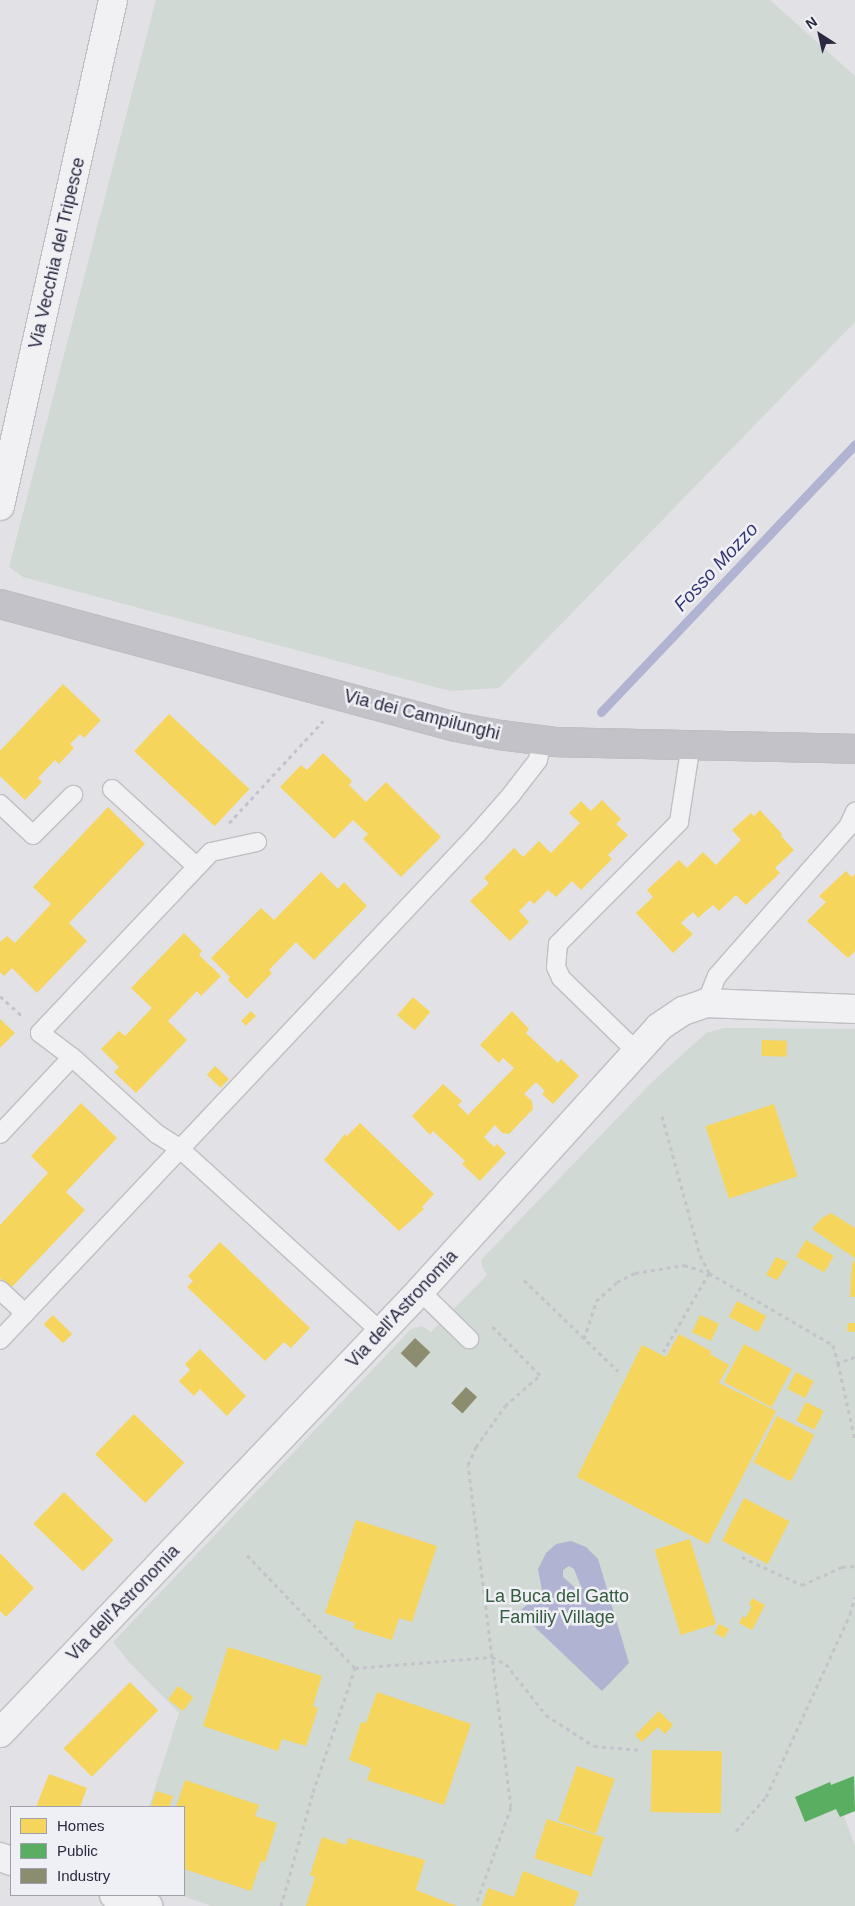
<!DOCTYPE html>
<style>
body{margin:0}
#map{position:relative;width:855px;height:1906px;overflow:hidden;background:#e2e2e6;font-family:Helvetica,sans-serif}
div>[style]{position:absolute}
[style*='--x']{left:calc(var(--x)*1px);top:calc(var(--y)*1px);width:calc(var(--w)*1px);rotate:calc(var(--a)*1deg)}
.green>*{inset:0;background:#d0d9d3}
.water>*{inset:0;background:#b0b3d1}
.homes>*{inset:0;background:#f6d55c;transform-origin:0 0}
.public>*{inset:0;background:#5aae61}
.industry>*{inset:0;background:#8c8c6e;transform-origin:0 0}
.stream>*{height:9px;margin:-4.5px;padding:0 4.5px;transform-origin:4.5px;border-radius:4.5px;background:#b0b3d1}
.path>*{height:3px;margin-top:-1.5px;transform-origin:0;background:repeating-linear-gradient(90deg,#c3c3ca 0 4px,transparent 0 8px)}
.roads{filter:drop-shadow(1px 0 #bfbfc3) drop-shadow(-1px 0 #bfbfc3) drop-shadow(0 1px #bfbfc3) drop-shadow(0 -1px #bfbfc3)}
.lane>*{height:18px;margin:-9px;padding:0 9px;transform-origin:9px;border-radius:9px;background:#f1f1f3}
.street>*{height:28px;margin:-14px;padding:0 14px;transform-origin:14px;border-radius:14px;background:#f1f1f3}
.secondary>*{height:28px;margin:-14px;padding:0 14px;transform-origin:14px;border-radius:14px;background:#c2c2c8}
span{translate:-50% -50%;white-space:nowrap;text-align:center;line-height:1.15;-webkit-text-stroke:5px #efeff6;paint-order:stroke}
.street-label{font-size:18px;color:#2a293f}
.park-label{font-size:18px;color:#365b3e}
.water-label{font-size:19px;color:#343673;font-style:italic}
.legend{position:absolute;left:10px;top:1806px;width:175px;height:90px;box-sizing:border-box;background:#efeff6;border:1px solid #a0a0ad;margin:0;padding:6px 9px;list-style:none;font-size:15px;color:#2a293f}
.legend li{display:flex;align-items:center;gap:10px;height:25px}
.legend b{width:25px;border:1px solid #a0a0ad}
.north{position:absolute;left:795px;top:10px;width:50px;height:50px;-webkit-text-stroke:4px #efeff6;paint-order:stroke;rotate:325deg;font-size:14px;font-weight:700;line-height:20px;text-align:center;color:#2a293f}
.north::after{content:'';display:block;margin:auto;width:18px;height:22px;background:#2a293f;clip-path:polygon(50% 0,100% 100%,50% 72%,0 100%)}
</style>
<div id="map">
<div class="green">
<i style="clip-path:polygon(156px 0,770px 0,855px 76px,855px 322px,499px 688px,450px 691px,23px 577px,9px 567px)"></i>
<i style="clip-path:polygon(724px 1028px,855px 1029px,855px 1811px,844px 1816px,855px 1846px,855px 1906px,212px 1906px,180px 1895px,184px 1895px,184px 1807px,149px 1807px,179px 1713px,129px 1662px,113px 1642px,411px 1329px,422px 1326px,431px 1332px,487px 1275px,482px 1266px,481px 1260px,651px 1083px,706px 1033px)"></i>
</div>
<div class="water">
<i style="clip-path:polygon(evenodd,571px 1541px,586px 1547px,598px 1559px,629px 1663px,602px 1691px,519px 1612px,542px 1590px,538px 1569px,546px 1553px,556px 1544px,571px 1541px,569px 1566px,574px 1569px,582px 1589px,579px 1591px,563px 1577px,563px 1570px,569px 1566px)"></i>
</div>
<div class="homes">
<i style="clip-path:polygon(63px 684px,101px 720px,84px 738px,80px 734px,70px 744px,74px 748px,59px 764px,55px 760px,38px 778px,42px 782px,25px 800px,0 776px,0 751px)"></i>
<i style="left:169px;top:714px;width:110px;height:51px;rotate:43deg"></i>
<i style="clip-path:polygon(323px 753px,352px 781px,349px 785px,366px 802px,386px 782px,441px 837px,401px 877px,363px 839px,368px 834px,353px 820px,334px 839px,280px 787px,301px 765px,307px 770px)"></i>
<i style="clip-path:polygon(602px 800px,621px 819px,616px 824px,628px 835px,608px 855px,612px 859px,581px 890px,572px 881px,556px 897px,548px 890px,534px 904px,530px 900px,519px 911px,529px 922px,510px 941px,470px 901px,489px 883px,484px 878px,514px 848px,523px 857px,539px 841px,551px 853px,580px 823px,569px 813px,581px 801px,591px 811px)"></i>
<i style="clip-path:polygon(108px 807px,145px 844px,69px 923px,87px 941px,37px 993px,12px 968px,4px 976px,0 972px,0 942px,7px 936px,15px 943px,51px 904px,33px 887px)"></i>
<i style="clip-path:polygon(760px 810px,782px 834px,781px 836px,794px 850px,775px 868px,780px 873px,746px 905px,736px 895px,719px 911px,713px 905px,698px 918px,693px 912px,681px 923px,693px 934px,673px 953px,636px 913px,653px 897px,647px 890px,679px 860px,687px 868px,703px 852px,716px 865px,741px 840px,732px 830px,751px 813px,754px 816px)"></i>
<i style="clip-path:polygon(846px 871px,852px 877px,855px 874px,855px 951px,848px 958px,807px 921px,826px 902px,819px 896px)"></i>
<i style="clip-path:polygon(321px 872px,338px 889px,344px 882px,367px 906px,314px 960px,296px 942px,269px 970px,272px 973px,247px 999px,228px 980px,230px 977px,211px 958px,261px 908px,274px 920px)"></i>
<i style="clip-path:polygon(184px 933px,202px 951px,199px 955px,221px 976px,201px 996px,197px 991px,168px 1021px,187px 1040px,136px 1093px,114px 1072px,119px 1067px,101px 1049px,119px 1031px,125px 1036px,152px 1008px,131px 988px)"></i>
<i style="left:413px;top:997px;width:23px;height:24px;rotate:41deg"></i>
<i style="left:251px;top:1011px;width:7px;height:14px;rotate:45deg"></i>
<i style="clip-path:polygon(512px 1011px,529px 1029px,526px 1033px,558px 1063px,561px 1059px,579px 1076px,553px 1104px,542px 1094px,545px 1091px,536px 1082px,524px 1094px,532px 1101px,533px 1109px,509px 1134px,502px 1133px,495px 1125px,484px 1137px,494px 1147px,497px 1144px,506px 1153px,480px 1181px,462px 1164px,465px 1161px,433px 1131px,430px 1135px,412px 1116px,443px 1084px,462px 1101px,458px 1105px,468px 1115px,514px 1068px,503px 1058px,499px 1063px,480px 1045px)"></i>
<i style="clip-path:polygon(0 1019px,15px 1033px,0 1048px)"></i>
<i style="left:762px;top:1040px;width:25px;height:16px;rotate:2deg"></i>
<i style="left:215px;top:1066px;width:19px;height:12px;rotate:43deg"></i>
<i style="clip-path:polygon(81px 1103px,117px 1138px,66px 1192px,85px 1210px,11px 1288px,0 1278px,0 1225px,48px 1173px,31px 1156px)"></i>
<i style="left:774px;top:1104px;width:76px;height:72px;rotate:72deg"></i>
<i style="clip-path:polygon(360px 1123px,434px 1194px,422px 1207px,424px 1209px,399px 1231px,324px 1160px,345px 1134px,347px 1136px)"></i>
<i style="clip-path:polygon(831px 1213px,855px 1228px,855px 1258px,812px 1229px,822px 1218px)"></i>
<i style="left:806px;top:1240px;width:32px;height:19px;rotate:30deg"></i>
<i style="clip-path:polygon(220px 1242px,310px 1328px,291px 1348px,284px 1342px,265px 1361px,187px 1287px,193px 1281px,188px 1276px)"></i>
<i style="clip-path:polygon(776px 1257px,788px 1262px,777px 1280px,766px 1275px)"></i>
<i style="clip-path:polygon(855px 1260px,855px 1297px,850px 1297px,852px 1264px)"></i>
<i style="left:737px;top:1301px;width:33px;height:18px;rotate:27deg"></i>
<i style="left:53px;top:1315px;width:27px;height:13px;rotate:45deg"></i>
<i style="left:700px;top:1315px;width:21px;height:19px;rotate:25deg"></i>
<i style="clip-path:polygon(848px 1323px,855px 1323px,855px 1332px,847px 1331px)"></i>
<i style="clip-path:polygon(679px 1334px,711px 1351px,710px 1354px,729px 1365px,719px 1383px,776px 1411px,708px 1544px,577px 1477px,642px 1345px,666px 1357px)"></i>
<i style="left:744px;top:1344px;width:54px;height:43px;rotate:28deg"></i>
<i style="clip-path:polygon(200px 1349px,246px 1396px,227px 1416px,200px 1389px,194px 1396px,179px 1381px,190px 1370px,185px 1364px)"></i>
<i style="left:796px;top:1372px;width:20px;height:19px;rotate:27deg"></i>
<i style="left:806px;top:1402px;width:20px;height:21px;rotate:27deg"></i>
<i style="left:134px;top:1414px;width:70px;height:56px;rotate:44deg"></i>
<i style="left:777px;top:1416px;width:42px;height:52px;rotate:27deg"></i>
<i style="left:64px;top:1492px;width:69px;height:44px;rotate:44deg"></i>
<i style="left:744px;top:1498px;width:51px;height:48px;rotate:27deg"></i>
<i style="clip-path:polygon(356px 1520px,437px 1546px,412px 1622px,399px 1618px,392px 1640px,353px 1628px,355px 1623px,325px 1613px)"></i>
<i style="left:690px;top:1539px;width:89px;height:37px;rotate:73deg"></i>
<i style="clip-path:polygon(0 1553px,34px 1588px,6px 1617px,0 1611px)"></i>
<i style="clip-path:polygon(752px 1598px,765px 1605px,752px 1630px,739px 1623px,743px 1616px,746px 1618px,752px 1606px,749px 1605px)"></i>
<i style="left:719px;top:1624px;width:11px;height:10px;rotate:27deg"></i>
<i style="clip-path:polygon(228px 1647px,322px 1676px,313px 1706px,318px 1708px,306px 1746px,282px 1739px,278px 1751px,203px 1726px)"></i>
<i style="left:130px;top:1682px;width:40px;height:94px;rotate:45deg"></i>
<i style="left:178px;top:1686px;width:19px;height:17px;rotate:36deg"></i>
<i style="clip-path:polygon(377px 1692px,471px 1724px,444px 1805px,367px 1780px,371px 1768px,349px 1760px,361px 1722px,366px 1723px)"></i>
<i style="clip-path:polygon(659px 1711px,673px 1725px,665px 1734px,658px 1727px,642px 1742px,635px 1735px)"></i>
<i style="left:652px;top:1750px;width:70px;height:62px;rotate:1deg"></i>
<i style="left:577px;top:1766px;width:40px;height:58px;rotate:19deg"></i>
<i style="clip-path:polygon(49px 1774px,87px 1788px,80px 1807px,36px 1807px)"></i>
<i style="clip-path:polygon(185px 1780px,259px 1805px,255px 1816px,277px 1823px,265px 1862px,261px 1861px,251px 1891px,184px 1869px,184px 1807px,176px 1807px)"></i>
<i style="clip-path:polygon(156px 1791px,173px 1796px,169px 1807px,151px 1807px)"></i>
<i style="left:547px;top:1819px;width:60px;height:41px;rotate:18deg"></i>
<i style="clip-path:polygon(322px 1837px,346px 1845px,348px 1838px,425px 1860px,416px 1890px,457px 1906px,306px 1906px,315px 1877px,310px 1875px)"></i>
<i style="clip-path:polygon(523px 1871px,579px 1892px,574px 1906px,482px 1906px,488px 1888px,514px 1897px)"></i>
</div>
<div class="public">
<i style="clip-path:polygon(854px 1776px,855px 1811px,840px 1817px,836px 1809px,805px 1822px,795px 1797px,830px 1782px,831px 1785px)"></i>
</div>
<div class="industry">
<i style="left:415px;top:1338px;width:21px;height:21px;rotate:43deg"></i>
<i style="left:466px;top:1387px;width:15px;height:22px;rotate:42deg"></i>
</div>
<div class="stream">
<i style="--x:601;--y:712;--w:369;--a:-46.5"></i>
</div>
<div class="path">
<i style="--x:229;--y:823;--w:139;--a:-47.3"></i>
<i style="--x:0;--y:996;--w:30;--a:42"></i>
<i style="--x:662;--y:1116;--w:144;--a:74.7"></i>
<i style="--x:700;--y:1255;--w:20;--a:63"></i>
<i style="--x:709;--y:1273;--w:143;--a:30.1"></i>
<i style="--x:833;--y:1345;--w:19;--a:74"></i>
<i style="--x:524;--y:1280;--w:131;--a:44.1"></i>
<i style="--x:584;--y:1339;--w:40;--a:-72"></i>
<i style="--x:596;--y:1301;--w:28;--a:-42"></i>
<i style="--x:617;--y:1282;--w:20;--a:-27"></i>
<i style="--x:635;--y:1273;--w:50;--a:-9.3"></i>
<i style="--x:684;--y:1265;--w:26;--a:18"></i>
<i style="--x:709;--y:1273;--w:91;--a:120.2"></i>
<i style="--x:855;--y:1357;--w:18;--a:161"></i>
<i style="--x:838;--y:1363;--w:79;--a:77.6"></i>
<i style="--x:247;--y:1555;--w:156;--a:46.3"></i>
<i style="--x:355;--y:1668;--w:137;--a:-4.6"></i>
<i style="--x:492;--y:1657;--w:193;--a:-97.1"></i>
<i style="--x:468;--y:1465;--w:20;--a:-66"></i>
<i style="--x:476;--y:1447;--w:50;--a:-54.7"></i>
<i style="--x:505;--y:1406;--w:47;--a:-41.5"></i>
<i style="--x:540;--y:1375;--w:71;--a:-134.4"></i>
<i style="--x:742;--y:1557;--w:66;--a:25"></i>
<i style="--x:802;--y:1585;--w:44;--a:-24.2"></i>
<i style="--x:842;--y:1567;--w:13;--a:-4"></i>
<i style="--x:736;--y:1831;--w:45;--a:-48.6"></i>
<i style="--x:766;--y:1797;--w:201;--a:-65.3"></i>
<i style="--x:850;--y:1614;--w:18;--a:-74"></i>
<i style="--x:477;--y:1901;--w:100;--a:-70.1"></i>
<i style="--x:511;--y:1807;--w:151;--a:-97.2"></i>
<i style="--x:492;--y:1657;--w:16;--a:27"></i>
<i style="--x:506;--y:1664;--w:65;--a:51.9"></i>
<i style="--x:546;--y:1715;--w:57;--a:32.9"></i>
<i style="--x:594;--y:1746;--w:47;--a:4.9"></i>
<i style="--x:281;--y:1906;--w:118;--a:-74.3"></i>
<i style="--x:313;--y:1792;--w:131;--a:-71.3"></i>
</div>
<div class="roads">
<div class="lane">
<i style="--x:112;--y:789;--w:115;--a:42.5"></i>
<i style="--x:0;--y:804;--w:45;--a:43.2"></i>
<i style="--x:33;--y:835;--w:57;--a:-45"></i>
<i style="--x:257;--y:842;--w:47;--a:167.7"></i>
<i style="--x:211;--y:852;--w:249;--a:133.4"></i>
<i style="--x:40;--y:1033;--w:40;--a:37"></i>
<i style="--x:72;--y:1057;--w:115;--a:42.2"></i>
<i style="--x:157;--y:1134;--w:26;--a:32"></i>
<i style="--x:179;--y:1148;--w:273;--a:42.3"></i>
<i style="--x:706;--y:1003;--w:29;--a:-68"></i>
<i style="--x:717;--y:976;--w:198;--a:-48.7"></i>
<i style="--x:848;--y:827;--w:17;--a:-65"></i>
<i style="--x:637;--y:1052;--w:106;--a:-135.8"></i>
<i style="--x:561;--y:978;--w:12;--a:-114"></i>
<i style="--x:556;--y:967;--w:23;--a:-85"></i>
<i style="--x:558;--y:944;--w:172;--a:-45.2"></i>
<i style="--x:679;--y:822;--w:79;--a:-81.3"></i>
<i style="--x:0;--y:1134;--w:105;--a:-46.9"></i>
<i style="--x:0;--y:1290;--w:34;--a:43"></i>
<i style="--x:420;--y:1291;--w:69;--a:44.4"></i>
<i style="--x:0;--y:1340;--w:695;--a:-46.69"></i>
<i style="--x:477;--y:834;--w:52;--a:-48.9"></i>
<i style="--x:511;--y:795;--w:44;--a:-52.4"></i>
<i style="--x:538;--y:760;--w:19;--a:-78"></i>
</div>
<div class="street">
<i style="--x:0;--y:506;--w:518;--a:-77.41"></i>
<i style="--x:0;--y:1733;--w:610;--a:-46.46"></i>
<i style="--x:420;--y:1291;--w:356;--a:-47.8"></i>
<i style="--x:659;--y:1027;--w:29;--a:-34"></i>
<i style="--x:683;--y:1011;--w:24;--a:-19"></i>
<i style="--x:706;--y:1003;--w:149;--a:2.3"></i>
<i style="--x:0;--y:1857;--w:12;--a:20"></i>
<i style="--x:114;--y:1895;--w:36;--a:18"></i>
</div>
<div class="secondary">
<i style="--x:0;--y:604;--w:472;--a:15.1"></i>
<i style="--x:456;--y:727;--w:45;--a:10.3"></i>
<i style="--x:500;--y:735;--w:55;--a:7.3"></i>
<i style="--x:555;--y:742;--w:300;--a:1.3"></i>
</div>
</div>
<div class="street-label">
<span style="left:57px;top:253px;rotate:-77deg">Via Vecchia del Tripesce</span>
<span style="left:422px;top:715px;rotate:14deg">Via dei Campilunghi</span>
<span style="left:402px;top:1309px;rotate:-47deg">Via dell'Astronomia</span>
<span style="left:123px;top:1603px;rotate:-46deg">Via dell'Astronomia</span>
</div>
<div class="park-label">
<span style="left:557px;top:1607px">La Buca del Gatto<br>Familiy Village</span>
</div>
<div class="water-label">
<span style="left:716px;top:567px;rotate:-47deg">Fosso Mozzo</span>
</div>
<ul class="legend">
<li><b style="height:14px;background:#f6d55c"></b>Homes</li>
<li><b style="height:14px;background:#5aae61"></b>Public</li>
<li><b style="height:14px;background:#8c8c6e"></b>Industry</li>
</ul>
<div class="north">N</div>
</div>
